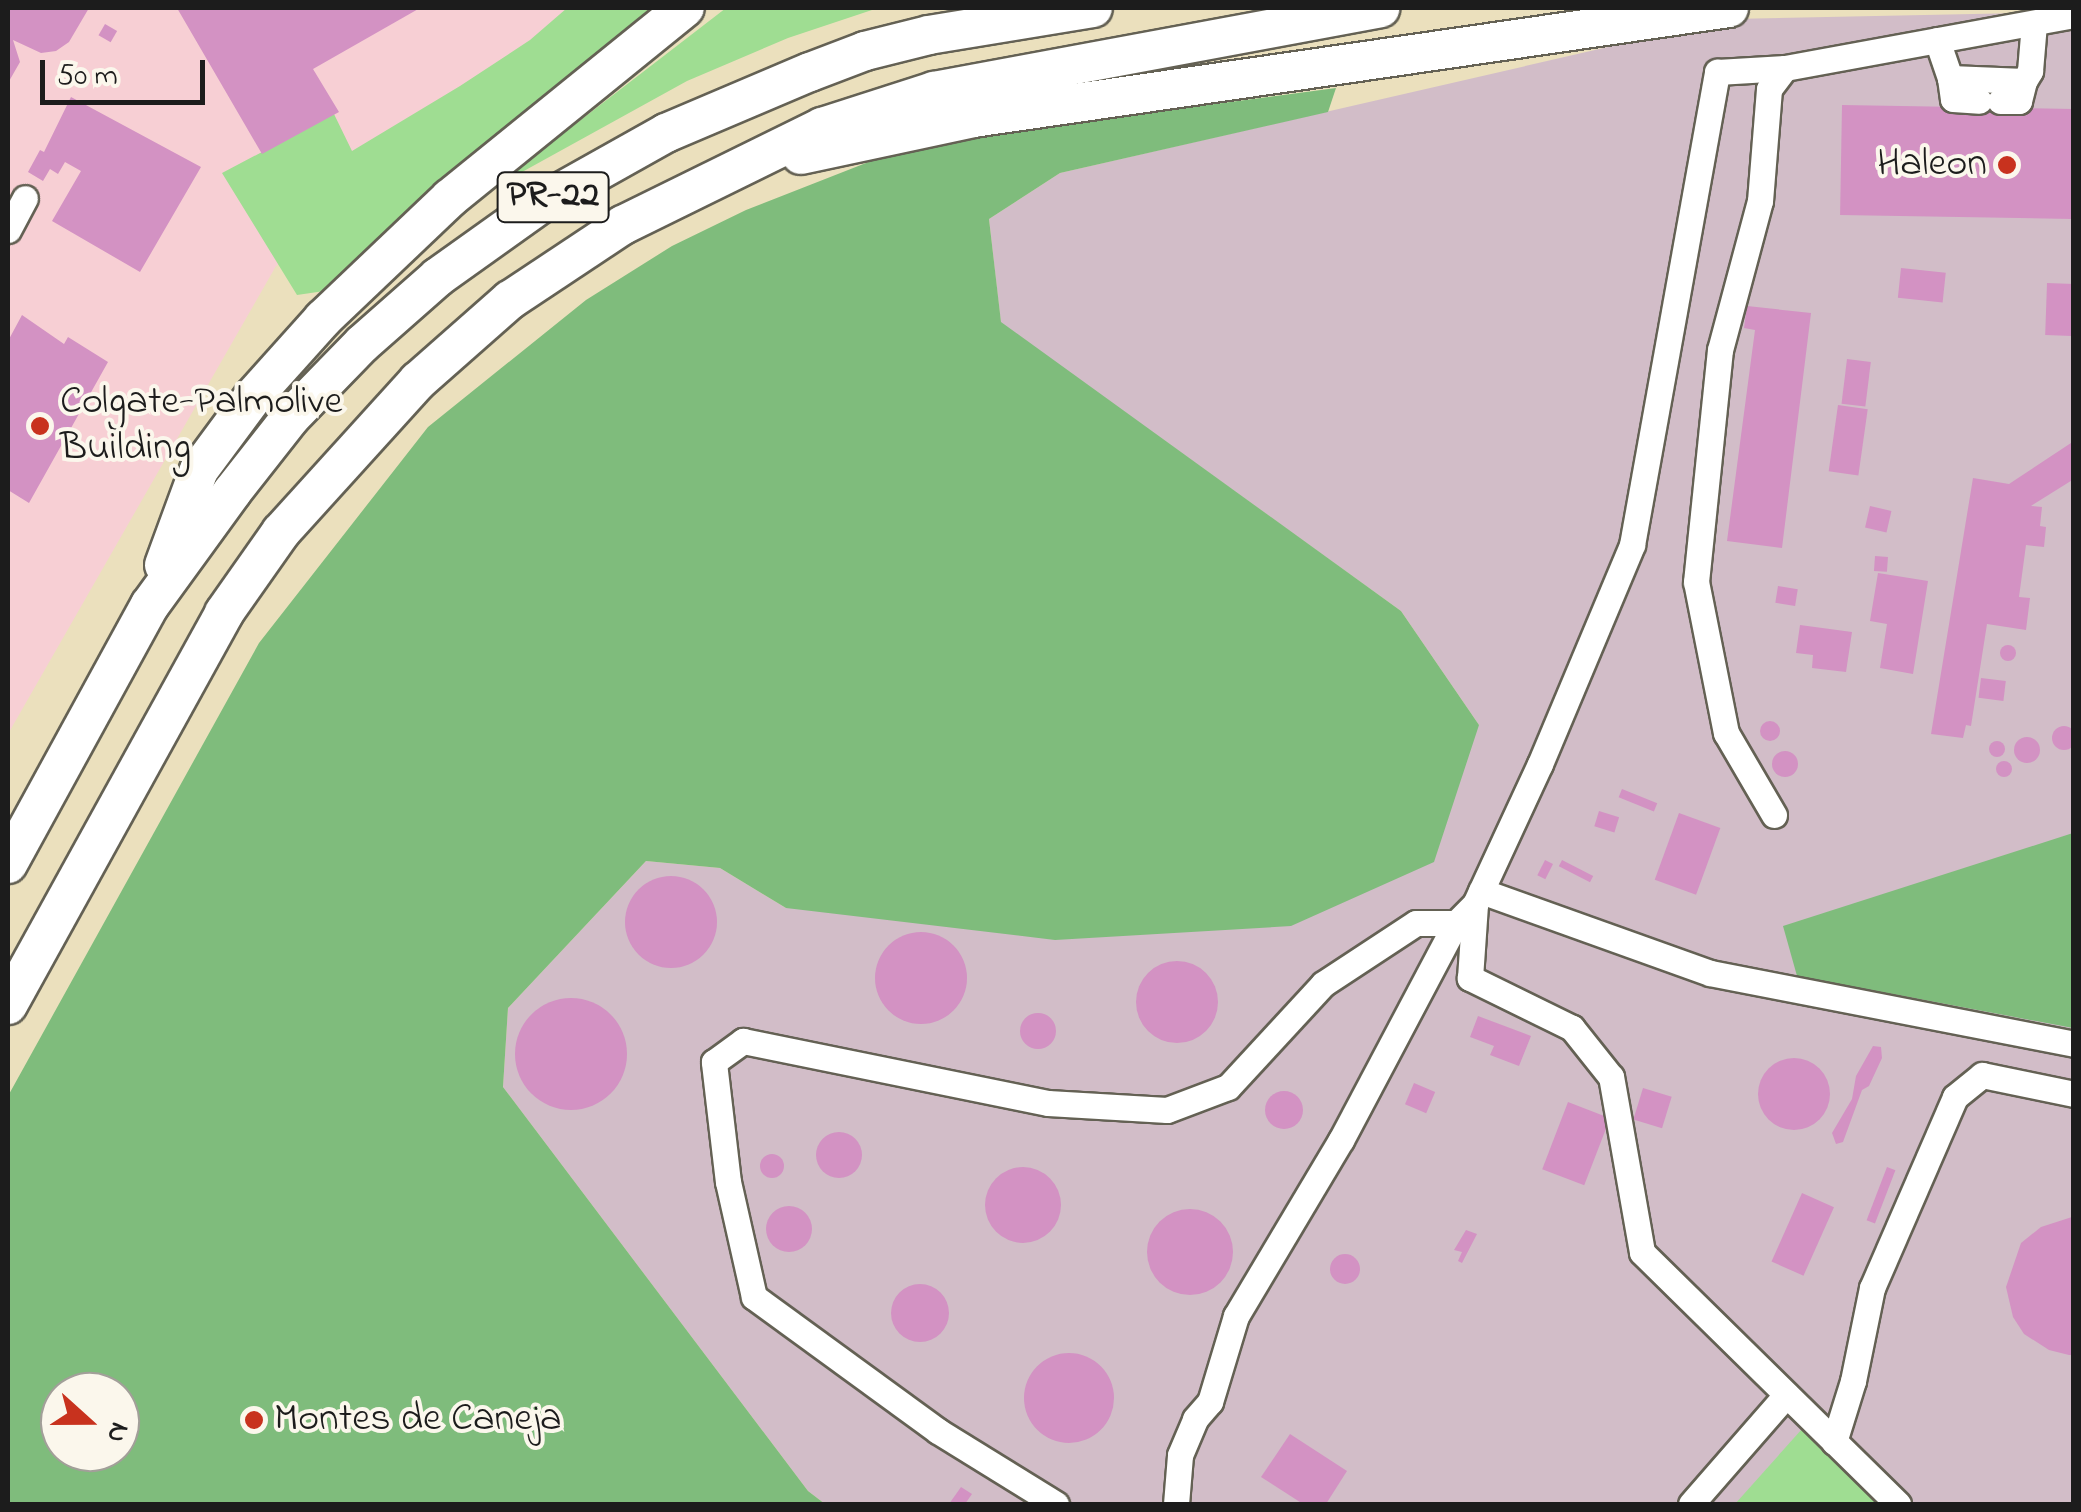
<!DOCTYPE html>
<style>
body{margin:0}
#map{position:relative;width:2081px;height:1512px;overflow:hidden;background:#ebe0bd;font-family:"Indie Flower",sans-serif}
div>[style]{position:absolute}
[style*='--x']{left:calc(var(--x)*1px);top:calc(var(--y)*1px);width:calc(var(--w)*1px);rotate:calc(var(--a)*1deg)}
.built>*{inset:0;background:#f7cfd4}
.industrial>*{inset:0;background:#d2bdc8}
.green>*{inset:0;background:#9fdd92}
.forest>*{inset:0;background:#7fbc7c}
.building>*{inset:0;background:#d392c3;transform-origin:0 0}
.round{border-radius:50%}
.roads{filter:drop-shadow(2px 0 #646154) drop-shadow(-2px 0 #646154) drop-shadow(0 2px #646154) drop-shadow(0 -2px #646154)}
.minor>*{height:25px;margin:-12.5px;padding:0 12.5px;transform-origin:12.5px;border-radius:12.5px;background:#fff}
.highway>*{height:38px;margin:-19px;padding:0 19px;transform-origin:19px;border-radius:19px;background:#fff}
.dots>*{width:28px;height:28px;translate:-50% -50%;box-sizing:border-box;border:5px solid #fbf7ec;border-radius:50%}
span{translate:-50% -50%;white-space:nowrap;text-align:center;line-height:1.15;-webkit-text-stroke:8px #fbf7ec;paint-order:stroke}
.shield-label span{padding:2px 8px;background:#fbf7ec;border:2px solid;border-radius:8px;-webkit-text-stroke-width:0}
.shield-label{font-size:38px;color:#1c1c1c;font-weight:700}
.poi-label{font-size:40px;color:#1c1c1c}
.right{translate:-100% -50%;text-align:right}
.left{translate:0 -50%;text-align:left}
.frame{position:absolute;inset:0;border:10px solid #1c1c1c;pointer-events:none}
.north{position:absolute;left:40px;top:1372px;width:100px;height:100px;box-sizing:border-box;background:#fbf7ec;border:2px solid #a29f99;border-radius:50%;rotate:111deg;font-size:28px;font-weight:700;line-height:40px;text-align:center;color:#1c1c1c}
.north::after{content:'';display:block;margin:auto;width:35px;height:45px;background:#c8321e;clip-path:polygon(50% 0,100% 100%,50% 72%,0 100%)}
.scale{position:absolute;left:40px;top:60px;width:165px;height:45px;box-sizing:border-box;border:5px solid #1c1c1c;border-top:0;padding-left:12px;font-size:30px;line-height:35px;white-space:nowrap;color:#1c1c1c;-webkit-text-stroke:8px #fbf7ec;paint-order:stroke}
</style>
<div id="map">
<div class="built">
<i style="clip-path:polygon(8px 8px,617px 8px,276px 266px,8px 734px)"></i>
</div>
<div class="industrial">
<i style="clip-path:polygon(2073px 12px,2073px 1504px,825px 1504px,808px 1491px,503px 1087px,508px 1008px,646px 861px,720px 868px,786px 908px,1479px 725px,1401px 611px,1001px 323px,989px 219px,1060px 173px,1730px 19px)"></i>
</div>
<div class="green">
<i style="clip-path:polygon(567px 8px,662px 8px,338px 289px,297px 295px,222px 173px,334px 114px,352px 151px,460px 86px,530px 40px)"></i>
<i style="clip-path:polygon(726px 8px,878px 8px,788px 38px,687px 81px,491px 189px)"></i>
<i style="clip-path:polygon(1802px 1429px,1882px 1504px,1735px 1504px)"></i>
</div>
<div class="forest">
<i style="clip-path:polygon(evenodd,1336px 88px,1328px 112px,1060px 173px,989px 219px,1001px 322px,1401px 611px,1479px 725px,1434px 862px,1291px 926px,1055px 940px,786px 908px,720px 868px,646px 861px,508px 1008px,503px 1087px,808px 1491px,825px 1504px,8px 1504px,8px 1096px,259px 643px,428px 427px,586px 300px,672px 246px,746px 210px,917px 143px,1336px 88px,60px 1392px,120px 1392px,120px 1452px,60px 1452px,60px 1392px)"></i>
<i style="clip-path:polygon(2073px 833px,2073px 1028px,1797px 976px,1783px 926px)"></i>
</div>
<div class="building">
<i style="clip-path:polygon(8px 8px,89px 8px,69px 42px,56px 51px,41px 53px,13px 40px,20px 62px,8px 83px)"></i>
<i style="clip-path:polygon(177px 8px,420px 8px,313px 69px,339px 112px,262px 154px)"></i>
<i style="left:105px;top:24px;width:14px;height:13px;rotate:30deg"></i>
<i style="clip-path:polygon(71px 97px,201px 167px,140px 272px,52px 221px,81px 171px,65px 162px,58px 174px,50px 169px,43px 181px,28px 172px,40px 150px,44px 152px)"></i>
<i style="left:1842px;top:105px;width:232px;height:110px;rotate:1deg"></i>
<i style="left:1901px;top:268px;width:45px;height:30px;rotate:6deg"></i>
<i style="left:2047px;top:283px;width:27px;height:52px;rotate:2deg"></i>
<i style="clip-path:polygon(1747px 306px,1811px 313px,1782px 548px,1727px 541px,1755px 330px,1744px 328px)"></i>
<i style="clip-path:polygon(22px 315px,64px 344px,68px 337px,108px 362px,29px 503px,8px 490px,8px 341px)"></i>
<i style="left:1847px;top:359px;width:24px;height:45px;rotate:7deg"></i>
<i style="left:1838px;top:405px;width:30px;height:67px;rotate:8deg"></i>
<i style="clip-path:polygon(2074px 441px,2074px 479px,2031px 506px,2042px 507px,2040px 526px,2046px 527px,2044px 547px,2026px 545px,2019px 597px,2030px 598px,2026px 630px,1987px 624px,1971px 726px,1966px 725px,1963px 738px,1931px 734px,1973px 478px,2009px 484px)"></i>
<i style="left:1870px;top:506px;width:22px;height:22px;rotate:13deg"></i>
<i style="left:1875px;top:556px;width:13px;height:15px;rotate:4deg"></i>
<i style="clip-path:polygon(1878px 573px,1928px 581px,1913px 674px,1880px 668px,1887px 624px,1870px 621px)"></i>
<i style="left:1778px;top:586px;width:20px;height:17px;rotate:9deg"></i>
<i style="clip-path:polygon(1800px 625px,1852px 632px,1846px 672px,1812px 668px,1813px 655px,1796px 653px)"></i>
<i class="round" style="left:2000px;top:645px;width:16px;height:16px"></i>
<i style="left:1981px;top:678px;width:25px;height:20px;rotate:7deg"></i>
<i class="round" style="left:1760px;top:721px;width:20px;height:20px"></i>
<i class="round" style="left:2052px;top:726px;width:24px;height:24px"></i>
<i class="round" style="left:2014px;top:737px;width:26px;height:26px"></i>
<i class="round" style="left:1989px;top:741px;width:16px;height:16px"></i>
<i class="round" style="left:1772px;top:751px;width:26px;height:26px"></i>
<i class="round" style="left:1996px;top:761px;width:16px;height:16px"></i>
<i style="left:1622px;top:789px;width:38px;height:9px;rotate:22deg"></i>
<i style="left:1599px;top:811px;width:21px;height:16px;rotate:17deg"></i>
<i style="left:1679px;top:813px;width:44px;height:71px;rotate:20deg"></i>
<i style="left:1545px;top:860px;width:9px;height:17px;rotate:27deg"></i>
<i style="left:1562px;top:860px;width:35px;height:7px;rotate:27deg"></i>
<i class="round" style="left:625px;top:876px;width:92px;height:92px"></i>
<i class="round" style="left:875px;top:932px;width:92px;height:92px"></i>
<i class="round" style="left:1136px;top:961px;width:82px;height:82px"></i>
<i class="round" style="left:515px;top:998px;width:112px;height:112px"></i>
<i class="round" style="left:1020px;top:1013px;width:36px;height:36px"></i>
<i style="clip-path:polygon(1478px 1016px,1531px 1036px,1519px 1066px,1490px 1055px,1494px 1046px,1470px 1037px)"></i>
<i style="clip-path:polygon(1873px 1046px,1881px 1047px,1882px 1058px,1869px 1086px,1862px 1090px,1843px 1142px,1836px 1144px,1832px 1133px,1852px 1099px,1856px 1076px)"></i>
<i class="round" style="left:1758px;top:1058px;width:72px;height:72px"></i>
<i style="left:1414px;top:1083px;width:23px;height:23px;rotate:23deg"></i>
<i style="left:1643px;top:1088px;width:30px;height:33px;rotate:17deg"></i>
<i class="round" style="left:1265px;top:1091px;width:38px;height:38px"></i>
<i style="left:1568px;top:1102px;width:45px;height:72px;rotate:21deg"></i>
<i class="round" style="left:816px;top:1132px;width:46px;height:46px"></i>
<i class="round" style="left:760px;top:1154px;width:24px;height:24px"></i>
<i class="round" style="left:985px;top:1167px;width:76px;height:76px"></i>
<i style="left:1887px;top:1167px;width:9px;height:57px;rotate:21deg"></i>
<i style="left:1802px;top:1193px;width:35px;height:75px;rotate:24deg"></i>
<i class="round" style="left:766px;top:1206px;width:46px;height:46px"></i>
<i class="round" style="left:1147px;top:1209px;width:86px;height:86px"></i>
<i style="clip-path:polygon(2072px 1217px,2074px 1355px,2069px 1355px,2049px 1350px,2024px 1334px,2013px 1317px,2006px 1287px,2021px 1243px,2041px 1227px)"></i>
<i style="clip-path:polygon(1466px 1230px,1477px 1234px,1462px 1263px,1458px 1261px,1462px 1252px,1454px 1250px)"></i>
<i class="round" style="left:1330px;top:1254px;width:30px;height:30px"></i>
<i class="round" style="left:891px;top:1284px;width:58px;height:58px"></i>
<i class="round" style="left:1024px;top:1353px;width:90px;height:90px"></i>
<i style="clip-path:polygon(1290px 1434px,1347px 1471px,1326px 1504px,1303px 1504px,1261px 1477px)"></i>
<i style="clip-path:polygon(961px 1487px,972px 1494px,965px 1504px,949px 1504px)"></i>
</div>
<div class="roads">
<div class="minor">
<i style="--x:1937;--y:40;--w:40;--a:71.1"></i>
<i style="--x:1950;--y:78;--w:74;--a:2.3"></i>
<i style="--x:2024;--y:81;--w:12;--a:-59"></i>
<i style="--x:2030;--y:71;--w:48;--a:-85.2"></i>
<i style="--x:1950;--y:78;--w:21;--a:82"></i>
<i style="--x:1953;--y:99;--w:26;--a:4"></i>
<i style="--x:2000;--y:101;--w:19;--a:0"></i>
<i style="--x:2019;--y:101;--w:21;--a:-76"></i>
<i style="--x:8;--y:230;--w:36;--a:-62"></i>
<i style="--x:1774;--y:815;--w:95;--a:-120.3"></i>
<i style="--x:1726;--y:733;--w:154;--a:-101.2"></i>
<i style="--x:1696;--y:582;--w:233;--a:-84.1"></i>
<i style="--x:1720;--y:350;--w:154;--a:-75"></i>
<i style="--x:1760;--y:201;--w:112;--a:-85.4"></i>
<i style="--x:1769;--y:89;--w:26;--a:-53"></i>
<i style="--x:1481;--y:891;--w:243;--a:19.7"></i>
<i style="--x:1710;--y:973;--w:371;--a:11"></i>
<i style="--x:1834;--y:1442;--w:64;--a:-72.7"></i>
<i style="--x:1853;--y:1381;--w:95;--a:-78.5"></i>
<i style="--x:1872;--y:1288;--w:208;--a:-66.5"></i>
<i style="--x:1955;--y:1097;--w:35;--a:-39"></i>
<i style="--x:1982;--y:1075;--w:94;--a:11.7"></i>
<i style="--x:1056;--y:1504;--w:139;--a:-148.3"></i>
<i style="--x:938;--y:1431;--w:228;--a:-143.9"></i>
<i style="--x:754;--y:1297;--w:118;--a:-102.7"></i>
<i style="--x:728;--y:1182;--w:121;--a:-96.7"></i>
<i style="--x:714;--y:1062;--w:36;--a:-36"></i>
<i style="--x:743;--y:1041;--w:311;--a:11.5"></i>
<i style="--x:1048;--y:1103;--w:119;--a:3.4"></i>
<i style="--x:1167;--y:1110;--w:65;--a:-20.7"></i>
<i style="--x:1228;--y:1087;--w:140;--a:-47.3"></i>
<i style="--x:1323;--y:984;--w:111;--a:-33.3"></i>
<i style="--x:1416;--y:923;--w:40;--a:0"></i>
<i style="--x:1456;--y:923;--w:27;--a:-45"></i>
<i style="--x:1176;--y:1504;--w:49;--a:-85.3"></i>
<i style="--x:1180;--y:1455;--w:39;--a:-67"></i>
<i style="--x:1195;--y:1419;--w:23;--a:-49"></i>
<i style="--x:1210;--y:1402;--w:90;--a:-73.2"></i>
<i style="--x:1236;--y:1316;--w:205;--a:-59.2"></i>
<i style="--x:1341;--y:1140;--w:246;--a:-62.1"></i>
<i style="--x:1691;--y:1504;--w:145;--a:-48.9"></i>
<i style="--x:1898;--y:1504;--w:359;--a:-135.5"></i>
<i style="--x:1642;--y:1252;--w:178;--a:-100"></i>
<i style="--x:1611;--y:1077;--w:63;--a:-128.5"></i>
<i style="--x:1572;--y:1028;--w:114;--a:-153.9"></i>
<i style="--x:1470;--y:978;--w:74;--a:-86.1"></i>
<i style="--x:1475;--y:904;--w:154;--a:-65.1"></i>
<i style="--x:1540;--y:764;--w:238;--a:-67.2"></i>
<i style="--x:1632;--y:545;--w:481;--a:-79.8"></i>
<i style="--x:1717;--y:72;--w:68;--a:-3.4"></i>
<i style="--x:1785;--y:68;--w:294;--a:-10.4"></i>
</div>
<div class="highway">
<i style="--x:801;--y:155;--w:176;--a:-12.1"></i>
<i style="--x:973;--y:118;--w:764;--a:-8.28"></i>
<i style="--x:164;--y:565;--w:101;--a:-69.8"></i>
<i style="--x:199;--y:470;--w:91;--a:-53.5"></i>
<i style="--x:253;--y:397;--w:105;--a:-48.1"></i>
<i style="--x:323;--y:319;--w:175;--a:-43.6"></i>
<i style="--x:450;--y:198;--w:302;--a:-39"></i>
<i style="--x:8;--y:864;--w:295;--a:-61.3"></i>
<i style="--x:150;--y:605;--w:140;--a:-54"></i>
<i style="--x:232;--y:492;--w:95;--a:-51.8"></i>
<i style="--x:291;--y:417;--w:102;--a:-45.8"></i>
<i style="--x:362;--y:344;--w:101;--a:-41.4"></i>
<i style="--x:438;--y:277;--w:129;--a:-35.5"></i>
<i style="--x:543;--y:202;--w:141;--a:-29.3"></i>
<i style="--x:666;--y:133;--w:156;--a:-23"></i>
<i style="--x:810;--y:72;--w:59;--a:-20.9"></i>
<i style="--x:865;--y:51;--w:66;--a:-14"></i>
<i style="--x:929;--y:35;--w:166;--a:-9.3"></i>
<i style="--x:8;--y:1005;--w:448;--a:-61.1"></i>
<i style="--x:224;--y:613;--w:99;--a:-54.9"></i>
<i style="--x:281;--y:532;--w:204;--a:-47.8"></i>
<i style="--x:418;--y:381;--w:123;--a:-41.4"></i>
<i style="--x:510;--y:300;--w:136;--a:-33.6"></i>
<i style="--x:623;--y:225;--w:222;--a:-26.2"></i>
<i style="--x:822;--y:127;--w:118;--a:-17.8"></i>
<i style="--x:934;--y:91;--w:454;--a:-10.5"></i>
</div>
</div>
<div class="dots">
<i style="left:2007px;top:165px;background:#c8321e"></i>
<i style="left:40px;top:426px;background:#c8321e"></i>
<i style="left:254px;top:1420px;background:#c8321e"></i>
</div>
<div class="shield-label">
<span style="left:553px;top:197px">PR-22</span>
</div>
<div class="poi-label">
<span class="right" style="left:1987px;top:165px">Haleon</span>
<span class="left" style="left:60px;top:426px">Colgate-Palmolive<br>Building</span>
<span class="left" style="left:274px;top:1420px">Montes de Caneja</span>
</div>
<div class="frame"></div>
<div class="north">N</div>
<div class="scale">50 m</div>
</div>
